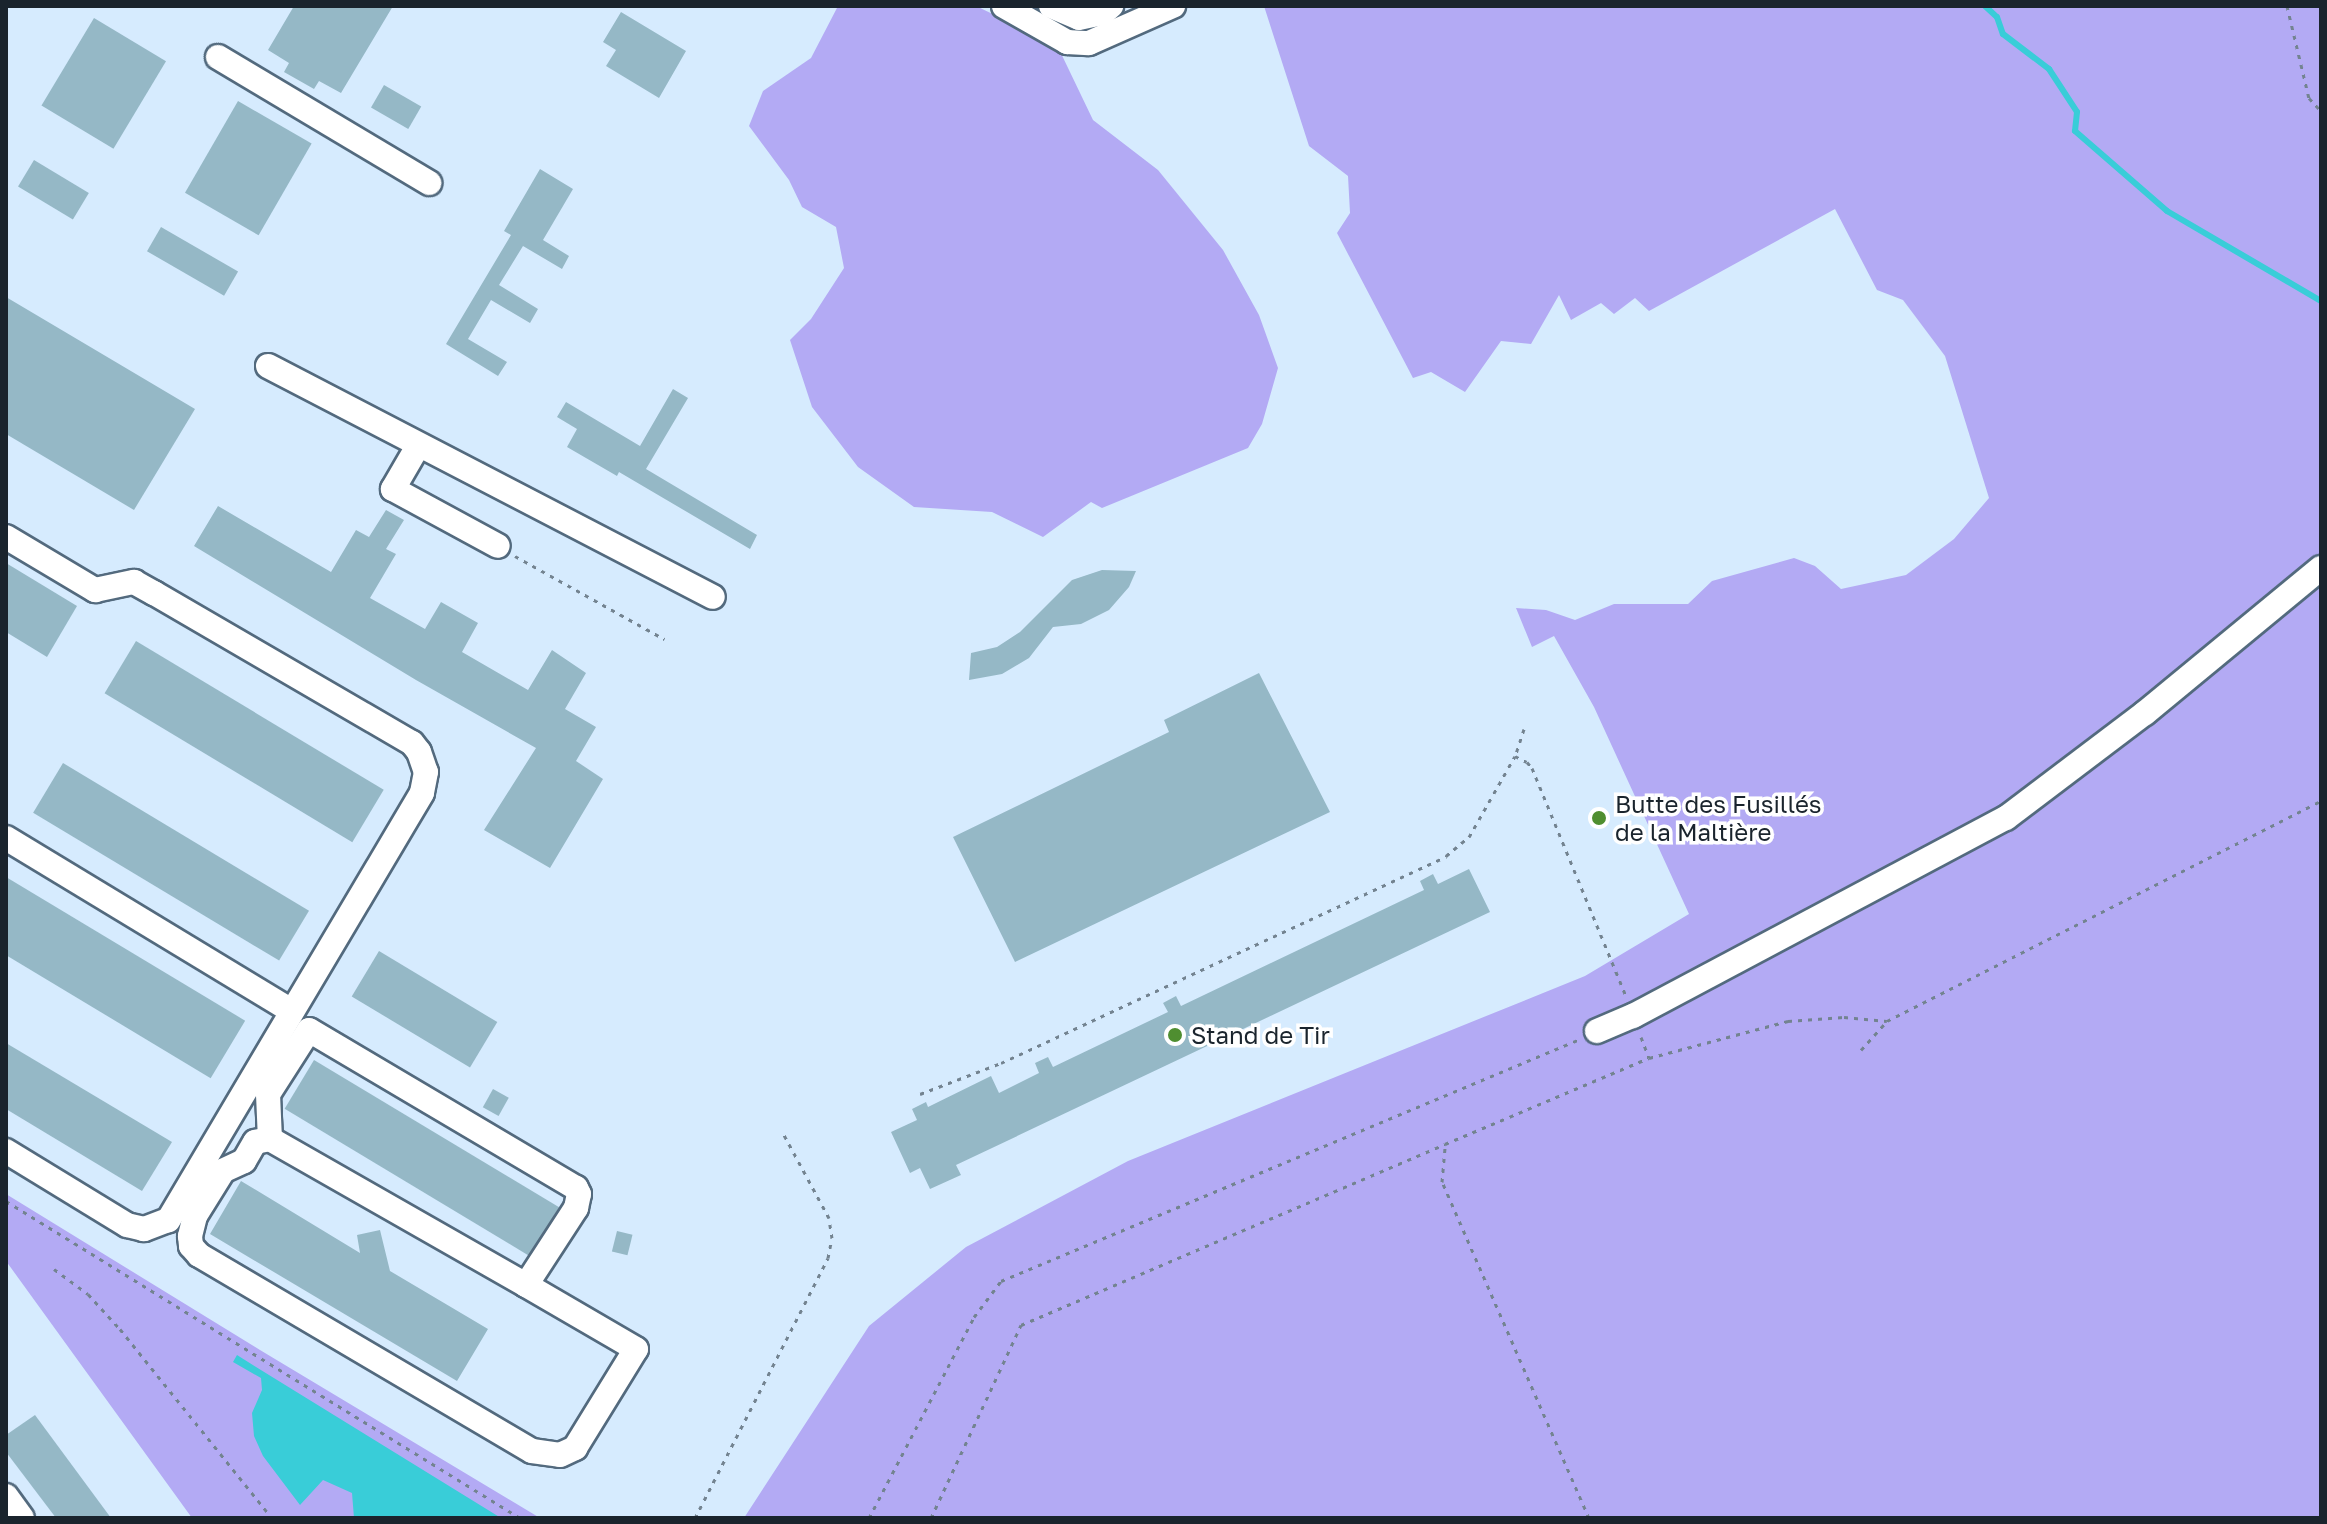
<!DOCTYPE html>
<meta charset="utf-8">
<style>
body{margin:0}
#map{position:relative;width:2327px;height:1524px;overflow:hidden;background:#d6ebfe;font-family:"Golos Text",sans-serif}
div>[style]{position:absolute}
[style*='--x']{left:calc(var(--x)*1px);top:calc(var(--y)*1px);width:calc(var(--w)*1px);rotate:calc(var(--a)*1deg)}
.green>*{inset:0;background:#b3aaf4}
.water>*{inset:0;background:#39cdd8}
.stream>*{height:6px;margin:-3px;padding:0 3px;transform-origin:3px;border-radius:3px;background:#39cdd8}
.building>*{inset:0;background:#95b8c6;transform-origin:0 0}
.path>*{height:3px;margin-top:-1.5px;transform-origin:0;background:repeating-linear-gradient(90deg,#738390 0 4px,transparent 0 10px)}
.roads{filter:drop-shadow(2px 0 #536a7e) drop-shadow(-2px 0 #536a7e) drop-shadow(0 2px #536a7e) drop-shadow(0 -2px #536a7e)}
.minor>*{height:24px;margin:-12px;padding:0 12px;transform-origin:12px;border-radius:12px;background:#fff}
.dots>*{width:22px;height:22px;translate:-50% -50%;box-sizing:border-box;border:4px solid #fff;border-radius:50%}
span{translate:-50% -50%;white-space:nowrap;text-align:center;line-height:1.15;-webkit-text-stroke:7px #fff;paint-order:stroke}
.poi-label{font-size:24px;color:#1a242d}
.left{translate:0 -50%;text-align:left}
.frame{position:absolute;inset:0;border:8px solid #1a242d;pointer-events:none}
</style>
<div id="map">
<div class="green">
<i style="clip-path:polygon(838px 6px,976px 6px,1057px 45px,1093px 120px,1158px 170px,1223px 250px,1259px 315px,1278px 368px,1262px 424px,1248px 448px,1102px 508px,1091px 502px,1043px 537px,992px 512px,914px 507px,858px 467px,812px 407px,790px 340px,811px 319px,844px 268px,836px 227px,802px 207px,789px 180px,749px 126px,763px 91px,811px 58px)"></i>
<i style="clip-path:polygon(1264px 6px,2321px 6px,2321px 1518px,744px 1518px,869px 1326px,966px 1247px,1128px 1161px,1585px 976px,1689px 914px,1594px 707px,1554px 636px,1532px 647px,1516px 608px,1546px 610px,1575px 620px,1614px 604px,1688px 604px,1712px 581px,1794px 558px,1815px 566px,1841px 589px,1906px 575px,1954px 539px,1989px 498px,1945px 356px,1903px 300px,1877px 290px,1835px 209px,1649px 311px,1635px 298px,1614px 314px,1601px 303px,1571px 320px,1559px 295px,1531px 344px,1501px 341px,1465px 392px,1431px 372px,1413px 378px,1337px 233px,1350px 213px,1348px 176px,1309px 146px)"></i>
<i style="clip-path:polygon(6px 1194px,260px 1350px,540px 1518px,192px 1518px,6px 1261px)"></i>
</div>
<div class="water">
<i style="clip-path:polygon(237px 1355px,269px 1375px,501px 1518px,354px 1518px,352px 1493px,323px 1480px,300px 1505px,263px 1456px,254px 1436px,252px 1413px,262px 1390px,261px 1378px,233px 1362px)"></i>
</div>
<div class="stream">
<i style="--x:1985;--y:6;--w:16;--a:43"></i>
<i style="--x:1997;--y:17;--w:18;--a:71"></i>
<i style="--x:2003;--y:34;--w:58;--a:37.3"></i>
<i style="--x:2049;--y:69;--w:51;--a:56.9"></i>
<i style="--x:2077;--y:112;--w:19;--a:96"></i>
<i style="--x:2075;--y:131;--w:122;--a:41"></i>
<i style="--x:2167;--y:211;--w:178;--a:30.3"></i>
</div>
<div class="building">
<i style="clip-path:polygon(294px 6px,393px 6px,341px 93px,319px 81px,314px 89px,284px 72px,289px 63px,268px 50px)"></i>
<i style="clip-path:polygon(621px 12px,686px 51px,659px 98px,606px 66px,616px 50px,603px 42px)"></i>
<i style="left:94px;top:18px;width:84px;height:102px;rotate:31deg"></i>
<i style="left:384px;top:85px;width:43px;height:26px;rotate:30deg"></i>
<i style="left:238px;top:101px;width:85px;height:106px;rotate:30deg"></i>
<i style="left:34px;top:160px;width:64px;height:31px;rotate:31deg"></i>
<i style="clip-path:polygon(540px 169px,573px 189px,543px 240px,569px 256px,562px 269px,523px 246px,499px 285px,538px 309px,530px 323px,491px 300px,468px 339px,507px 362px,498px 376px,446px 344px,511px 235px,504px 231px)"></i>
<i style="left:161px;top:227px;width:89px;height:28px;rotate:30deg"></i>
<i style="clip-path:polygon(6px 297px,195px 409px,134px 510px,6px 434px)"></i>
<i style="clip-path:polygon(673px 389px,688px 398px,646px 469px,757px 535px,750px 549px,619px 472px,617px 476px,567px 447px,577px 429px,557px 417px,566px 402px,640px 446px)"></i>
<i style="clip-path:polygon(218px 506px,331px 572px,356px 530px,369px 537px,386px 510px,404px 520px,386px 549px,396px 554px,370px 598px,425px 629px,441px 602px,478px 623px,462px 652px,528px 690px,552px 650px,586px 673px,565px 709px,596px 727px,576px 761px,603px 779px,550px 868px,484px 830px,536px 748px,416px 680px,194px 546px)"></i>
<i style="clip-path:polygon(6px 563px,77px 606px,47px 657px,6px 632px)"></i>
<i style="clip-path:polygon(1102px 570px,1136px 571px,1129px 587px,1109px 610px,1081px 624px,1053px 627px,1029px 658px,1002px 674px,969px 680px,971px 653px,997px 647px,1020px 632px,1072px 580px)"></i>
<i style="left:136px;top:641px;width:289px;height:61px;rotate:31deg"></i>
<i style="clip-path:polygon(1259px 673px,1330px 812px,1015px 962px,953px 837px,1169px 732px,1164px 720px)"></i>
<i style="left:63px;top:763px;width:287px;height:58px;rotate:31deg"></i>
<i style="clip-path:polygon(1469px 869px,1490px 912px,956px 1165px,961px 1175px,930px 1189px,920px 1168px,910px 1173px,891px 1132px,917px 1120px,912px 1109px,926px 1102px,928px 1107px,991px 1076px,999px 1093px,1039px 1073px,1035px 1063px,1048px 1057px,1053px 1067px,1168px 1012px,1163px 1003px,1176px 996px,1181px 1006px,1424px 890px,1420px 881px,1433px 874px,1438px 884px)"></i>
<i style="left:6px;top:877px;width:279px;height:67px;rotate:31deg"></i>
<i style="left:379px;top:951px;width:138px;height:53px;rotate:31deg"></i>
<i style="clip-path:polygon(6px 1043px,172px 1142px,142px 1191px,6px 1109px)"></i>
<i style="left:314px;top:1060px;width:286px;height:57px;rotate:31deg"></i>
<i style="left:493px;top:1089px;width:18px;height:21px;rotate:29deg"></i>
<i style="clip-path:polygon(241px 1181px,360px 1253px,357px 1235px,380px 1230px,390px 1271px,488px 1329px,457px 1381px,210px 1234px)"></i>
<i style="left:617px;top:1231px;width:16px;height:21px;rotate:14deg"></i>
<i style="clip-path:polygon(35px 1415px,111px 1518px,56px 1518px,6px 1452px,6px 1435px)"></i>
</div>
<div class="path">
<i style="--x:2287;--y:6;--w:95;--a:76.6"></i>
<i style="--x:2309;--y:98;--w:18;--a:47"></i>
<i style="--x:515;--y:556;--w:171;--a:29.1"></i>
<i style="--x:1524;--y:729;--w:28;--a:108"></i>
<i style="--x:1515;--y:756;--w:13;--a:27"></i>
<i style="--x:1527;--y:762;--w:8;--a:50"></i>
<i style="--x:1532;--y:768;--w:247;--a:67.6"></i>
<i style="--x:1641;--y:1037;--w:22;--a:69"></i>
<i style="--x:1649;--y:1058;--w:144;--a:-14.9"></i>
<i style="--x:1788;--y:1021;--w:56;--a:-4.1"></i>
<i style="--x:1844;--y:1017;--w:43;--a:5.3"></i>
<i style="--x:1861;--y:1050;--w:39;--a:-48"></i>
<i style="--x:1887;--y:1021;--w:487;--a:-26.9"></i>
<i style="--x:920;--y:1094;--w:87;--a:-20.9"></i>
<i style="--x:1001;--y:1063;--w:491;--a:-24.9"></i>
<i style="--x:1446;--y:856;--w:30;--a:-40"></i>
<i style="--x:1469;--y:837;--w:93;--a:-60.4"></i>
<i style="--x:6;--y:1201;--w:604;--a:31.66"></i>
<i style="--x:54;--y:1269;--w:42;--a:36.3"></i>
<i style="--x:88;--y:1294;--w:47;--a:47.6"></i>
<i style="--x:120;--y:1329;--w:243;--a:51.2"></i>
<i style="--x:695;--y:1518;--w:292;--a:-62.9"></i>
<i style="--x:828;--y:1258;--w:20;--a:-79"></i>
<i style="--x:832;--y:1238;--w:20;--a:-99"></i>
<i style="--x:829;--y:1218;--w:99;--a:-118.4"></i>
<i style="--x:869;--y:1518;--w:227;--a:-62.4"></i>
<i style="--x:974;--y:1317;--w:45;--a:-53.1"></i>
<i style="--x:1001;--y:1281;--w:628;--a:-22.68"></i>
<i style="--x:931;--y:1518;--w:213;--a:-65"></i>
<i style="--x:1021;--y:1325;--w:461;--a:-23.1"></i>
<i style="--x:1589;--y:1518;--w:367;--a:-113.6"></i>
<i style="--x:1442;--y:1182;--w:38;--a:-85"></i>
<i style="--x:1445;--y:1144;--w:221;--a:-22.9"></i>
</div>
<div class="roads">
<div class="minor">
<i style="--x:1004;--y:6;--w:73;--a:29.7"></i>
<i style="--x:1067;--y:42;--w:22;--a:3"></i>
<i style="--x:1089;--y:43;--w:92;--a:-23.8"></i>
<i style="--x:1051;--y:6;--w:30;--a:23"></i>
<i style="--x:1079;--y:18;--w:25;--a:-12"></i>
<i style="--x:1103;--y:13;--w:11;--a:-41"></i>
<i style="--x:218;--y:57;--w:246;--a:30.8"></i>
<i style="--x:268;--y:366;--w:501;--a:27.43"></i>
<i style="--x:418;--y:446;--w:50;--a:120.2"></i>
<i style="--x:393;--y:489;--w:119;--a:28.5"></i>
<i style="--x:6;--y:537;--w:104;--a:30.8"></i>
<i style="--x:95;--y:590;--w:40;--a:-12"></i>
<i style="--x:134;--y:582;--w:23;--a:29"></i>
<i style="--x:154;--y:593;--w:298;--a:30.2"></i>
<i style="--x:412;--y:743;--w:11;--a:52"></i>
<i style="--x:419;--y:752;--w:21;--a:71"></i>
<i style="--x:426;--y:772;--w:21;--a:101"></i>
<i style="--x:422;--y:793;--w:497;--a:120.7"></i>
<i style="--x:168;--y:1220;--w:26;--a:159"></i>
<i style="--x:144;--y:1229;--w:17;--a:-167"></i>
<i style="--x:127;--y:1225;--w:142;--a:-148.6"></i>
<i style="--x:6;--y:838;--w:334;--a:31.2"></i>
<i style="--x:1597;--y:1031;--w:39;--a:-23"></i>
<i style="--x:1633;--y:1016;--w:422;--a:-28"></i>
<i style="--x:2006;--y:818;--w:174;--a:-37.1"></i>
<i style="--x:2145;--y:713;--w:228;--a:-39.5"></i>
<i style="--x:270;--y:1139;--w:295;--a:29.7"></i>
<i style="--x:526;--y:1285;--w:92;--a:-57"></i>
<i style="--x:576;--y:1208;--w:14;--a:-78"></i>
<i style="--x:579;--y:1194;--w:7;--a:-117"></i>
<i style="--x:576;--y:1188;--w:310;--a:-149.4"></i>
<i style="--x:309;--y:1030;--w:76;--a:122.6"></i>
<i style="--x:268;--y:1094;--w:45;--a:87.5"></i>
<i style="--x:270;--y:1139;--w:15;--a:169"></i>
<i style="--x:255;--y:1142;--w:22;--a:120"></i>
<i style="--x:244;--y:1161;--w:23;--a:155"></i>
<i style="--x:223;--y:1171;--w:53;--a:121.9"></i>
<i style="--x:195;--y:1216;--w:21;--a:104"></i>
<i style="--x:190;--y:1236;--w:10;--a:84"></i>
<i style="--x:191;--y:1246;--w:12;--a:48"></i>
<i style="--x:199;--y:1255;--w:386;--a:30.5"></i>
<i style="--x:532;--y:1451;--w:28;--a:8"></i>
<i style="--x:560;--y:1455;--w:17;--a:-25"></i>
<i style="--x:575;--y:1448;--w:116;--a:-58.4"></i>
<i style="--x:636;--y:1349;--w:127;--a:-149.8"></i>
<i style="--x:6;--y:1496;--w:27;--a:54"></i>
</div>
</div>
<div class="dots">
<i style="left:1599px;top:818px;background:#4f8e30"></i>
<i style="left:1175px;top:1035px;background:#4f8e30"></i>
</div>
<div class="poi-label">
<span class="left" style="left:1615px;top:818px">Butte des Fusillés<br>de la Maltière</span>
<span class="left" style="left:1191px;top:1035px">Stand de Tir</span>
</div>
<div class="frame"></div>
</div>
